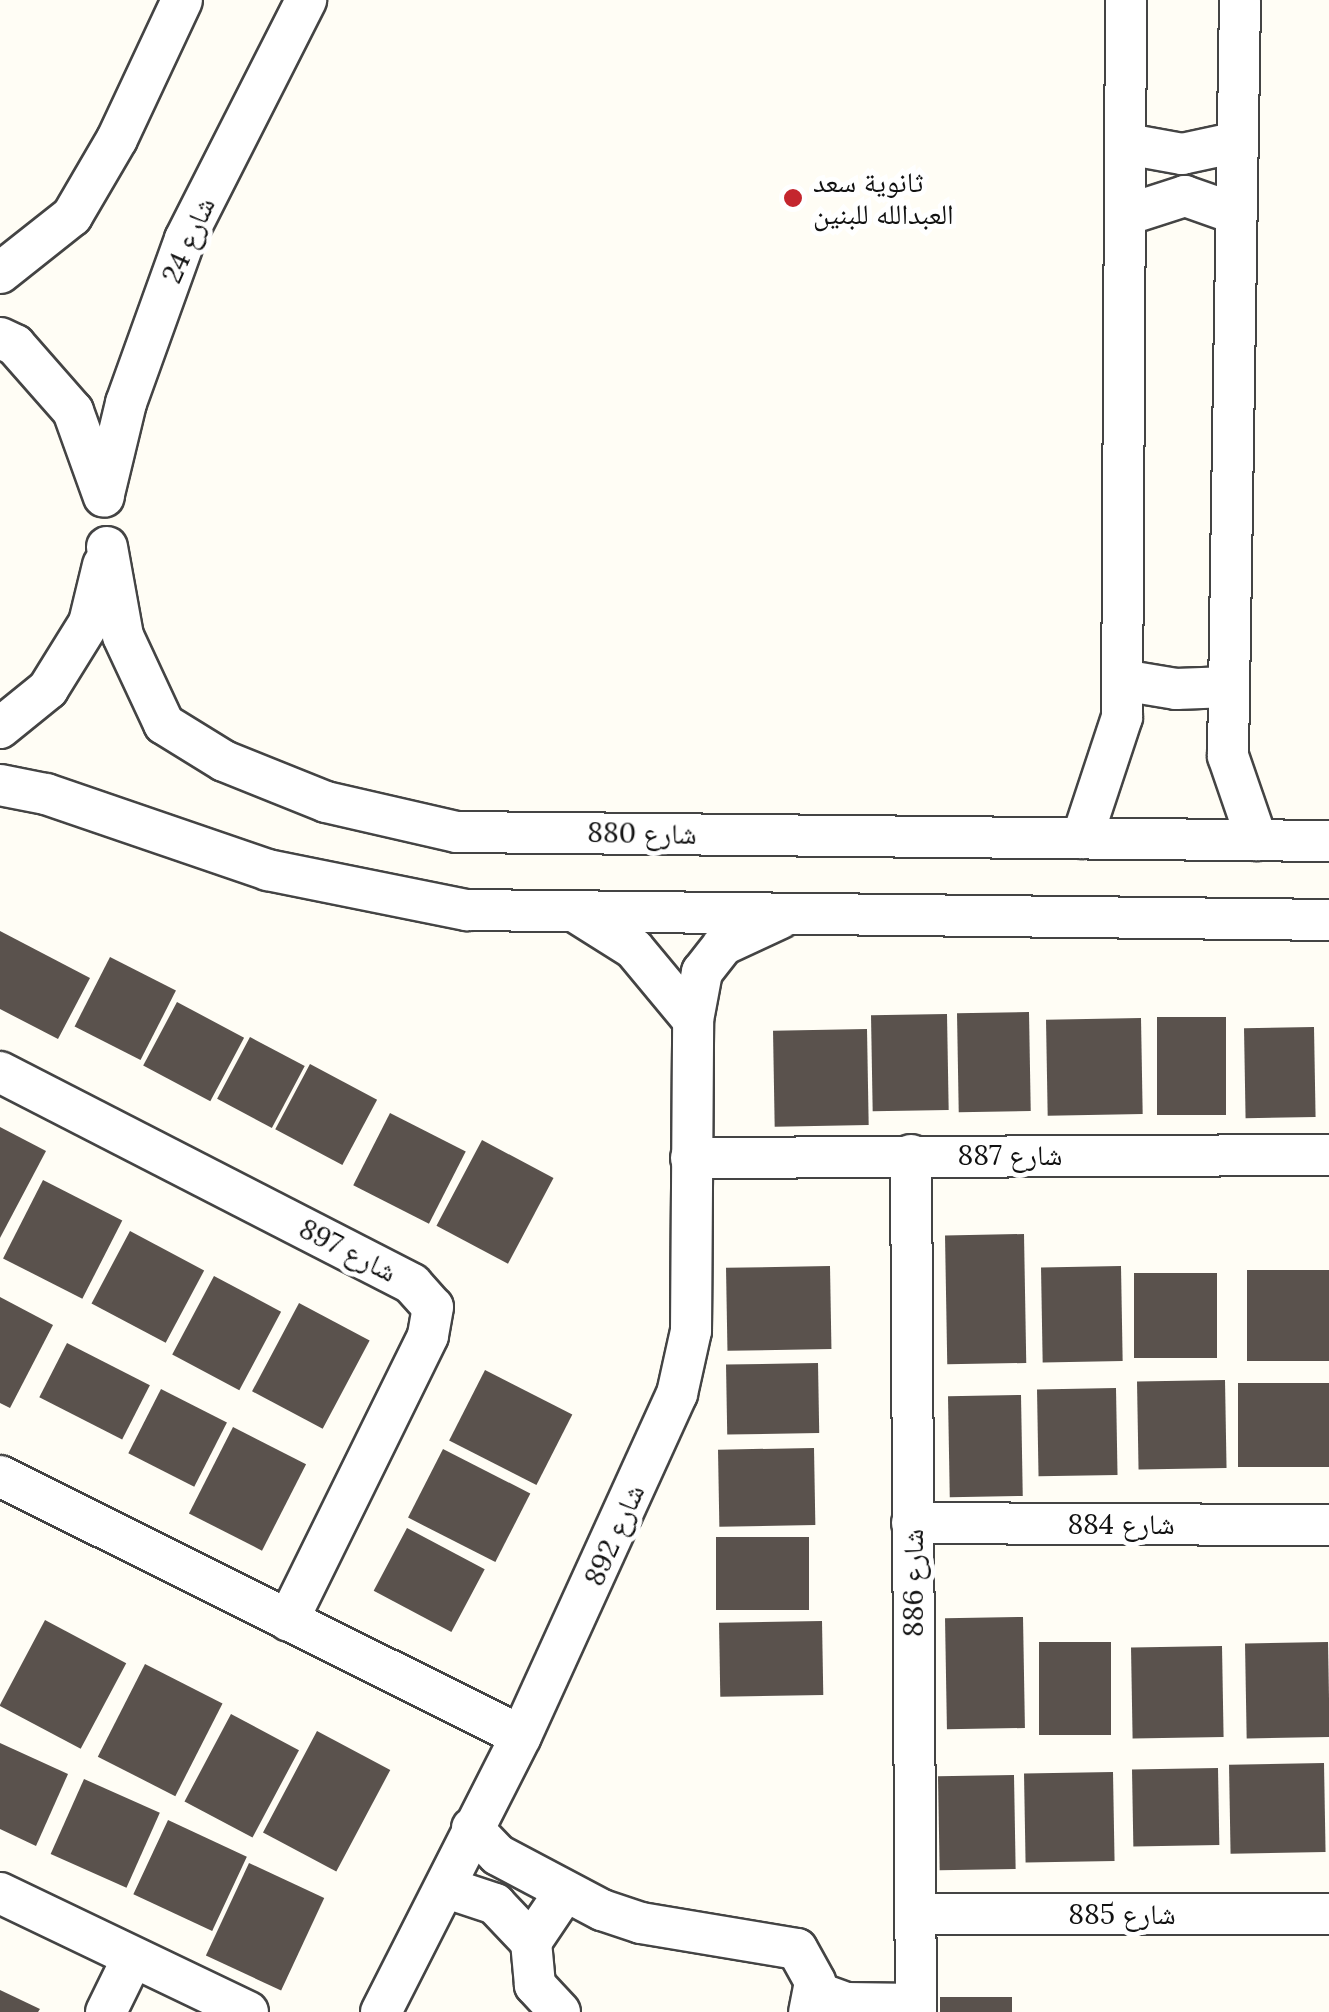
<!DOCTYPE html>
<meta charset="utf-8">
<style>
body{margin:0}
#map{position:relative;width:1329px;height:2012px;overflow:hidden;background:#fffdf5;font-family:Lora,"Noto Naskh Arabic",serif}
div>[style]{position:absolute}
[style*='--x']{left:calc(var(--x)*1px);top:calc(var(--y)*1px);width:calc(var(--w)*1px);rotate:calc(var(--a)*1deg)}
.building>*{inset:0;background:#5a524d;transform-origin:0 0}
.roads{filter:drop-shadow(2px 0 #444) drop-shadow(-2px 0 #444) drop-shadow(0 2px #444) drop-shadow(0 -2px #444)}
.minor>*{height:40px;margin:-20px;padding:0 20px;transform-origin:20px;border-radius:20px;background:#fff}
.dots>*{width:28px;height:28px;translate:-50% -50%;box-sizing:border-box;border:5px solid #fff;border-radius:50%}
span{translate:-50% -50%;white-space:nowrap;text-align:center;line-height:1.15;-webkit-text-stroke:10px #fff;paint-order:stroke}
.poi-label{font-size:28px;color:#111}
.left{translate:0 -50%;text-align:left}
.street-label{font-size:28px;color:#111}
</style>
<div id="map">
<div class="building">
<i style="clip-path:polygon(0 931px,90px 978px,58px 1039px,0 1009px)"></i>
<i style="left:110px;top:957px;width:74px;height:78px;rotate:27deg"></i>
<i style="left:177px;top:1002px;width:76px;height:72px;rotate:28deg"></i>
<i style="left:1029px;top:1012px;width:99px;height:72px;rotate:89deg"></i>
<i style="left:947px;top:1014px;width:96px;height:76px;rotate:89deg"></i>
<i style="left:1157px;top:1017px;width:69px;height:98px"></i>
<i style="left:1141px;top:1018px;width:96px;height:95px;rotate:89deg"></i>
<i style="left:1314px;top:1027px;width:90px;height:70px;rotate:89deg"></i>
<i style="left:867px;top:1029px;width:96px;height:94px;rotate:89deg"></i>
<i style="left:250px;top:1037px;width:62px;height:70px;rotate:28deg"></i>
<i style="left:310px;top:1064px;width:76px;height:74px;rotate:28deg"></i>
<i style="left:390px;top:1113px;width:85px;height:81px;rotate:27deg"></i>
<i style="clip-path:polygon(0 1127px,46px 1151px,0 1238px)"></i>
<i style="left:482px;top:1140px;width:81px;height:97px;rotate:28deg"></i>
<i style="left:43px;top:1180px;width:89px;height:88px;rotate:27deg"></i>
<i style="left:130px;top:1231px;width:84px;height:82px;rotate:28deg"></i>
<i style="left:1024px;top:1234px;width:129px;height:79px;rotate:89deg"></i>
<i style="left:830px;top:1266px;width:83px;height:104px;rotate:89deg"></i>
<i style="left:1121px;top:1266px;width:95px;height:80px;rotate:89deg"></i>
<i style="left:1329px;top:1270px;width:91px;height:82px;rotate:90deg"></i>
<i style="left:1134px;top:1273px;width:83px;height:85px"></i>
<i style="left:214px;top:1276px;width:76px;height:89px;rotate:28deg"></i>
<i style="clip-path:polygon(0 1297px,53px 1325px,10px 1408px,0 1403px)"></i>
<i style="left:299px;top:1303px;width:80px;height:100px;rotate:28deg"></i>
<i style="left:67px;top:1343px;width:93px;height:61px;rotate:27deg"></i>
<i style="left:818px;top:1363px;width:70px;height:92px;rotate:89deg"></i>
<i style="left:485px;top:1370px;width:98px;height:79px;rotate:27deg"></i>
<i style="left:1225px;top:1380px;width:88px;height:88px;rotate:89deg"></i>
<i style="left:1329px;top:1383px;width:84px;height:91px;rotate:90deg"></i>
<i style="left:1116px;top:1388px;width:87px;height:79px;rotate:89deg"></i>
<i style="left:161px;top:1389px;width:74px;height:72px;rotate:27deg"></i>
<i style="left:1021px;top:1395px;width:101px;height:73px;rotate:89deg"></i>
<i style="left:233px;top:1427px;width:82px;height:97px;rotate:27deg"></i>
<i style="left:814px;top:1448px;width:77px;height:96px;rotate:89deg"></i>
<i style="left:443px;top:1449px;width:98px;height:77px;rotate:27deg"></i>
<i style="left:407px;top:1528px;width:88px;height:71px;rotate:28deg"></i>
<i style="left:809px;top:1537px;width:73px;height:93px;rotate:90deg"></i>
<i style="left:1023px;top:1617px;width:111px;height:78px;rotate:89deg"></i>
<i style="left:45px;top:1620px;width:92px;height:97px;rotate:28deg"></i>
<i style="left:822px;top:1621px;width:74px;height:103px;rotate:89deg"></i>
<i style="left:1039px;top:1642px;width:72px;height:93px"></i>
<i style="left:1328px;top:1642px;width:95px;height:83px;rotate:89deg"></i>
<i style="left:1222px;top:1646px;width:91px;height:91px;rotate:89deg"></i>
<i style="left:145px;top:1664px;width:87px;height:104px;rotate:27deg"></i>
<i style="left:231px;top:1714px;width:77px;height:99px;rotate:28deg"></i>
<i style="left:317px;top:1731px;width:83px;height:115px;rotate:28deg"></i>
<i style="clip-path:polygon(0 1743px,68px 1774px,36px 1846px,0 1829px)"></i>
<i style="left:1324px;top:1763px;width:89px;height:95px;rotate:89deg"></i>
<i style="left:1218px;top:1768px;width:77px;height:86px;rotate:89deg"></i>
<i style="left:1113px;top:1772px;width:89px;height:89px;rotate:89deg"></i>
<i style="left:1014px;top:1775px;width:94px;height:76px;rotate:89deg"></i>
<i style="left:84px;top:1779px;width:83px;height:82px;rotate:24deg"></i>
<i style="left:168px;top:1820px;width:87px;height:82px;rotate:25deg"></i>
<i style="left:249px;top:1863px;width:83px;height:102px;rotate:25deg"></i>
<i style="clip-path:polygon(0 1990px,40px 2009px,38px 2012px,0 2012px)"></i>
<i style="left:1012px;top:1997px;width:15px;height:72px;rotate:90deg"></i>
</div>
<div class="roads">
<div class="minor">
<i style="--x:1240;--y:0;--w:756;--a:90.91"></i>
<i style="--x:1228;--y:756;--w:89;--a:71"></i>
<i style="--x:1127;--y:144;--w:56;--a:10.3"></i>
<i style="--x:1182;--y:154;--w:57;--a:-12.1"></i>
<i style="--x:1126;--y:215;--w:62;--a:-17.9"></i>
<i style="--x:1185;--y:196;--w:54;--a:19.4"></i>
<i style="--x:0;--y:273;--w:92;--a:-38.4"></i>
<i style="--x:72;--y:216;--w:89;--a:-59.7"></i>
<i style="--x:117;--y:139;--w:153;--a:-64.9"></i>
<i style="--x:0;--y:338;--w:17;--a:25"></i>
<i style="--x:15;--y:345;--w:88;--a:48.7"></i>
<i style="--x:73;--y:411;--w:91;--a:70.2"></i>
<i style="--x:104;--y:494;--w:94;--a:-76.4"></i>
<i style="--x:126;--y:403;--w:174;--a:-70.2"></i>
<i style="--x:185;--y:239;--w:268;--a:-63.1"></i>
<i style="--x:107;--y:547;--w:90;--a:79.8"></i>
<i style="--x:123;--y:636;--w:97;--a:65"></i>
<i style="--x:164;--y:724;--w:70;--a:31.7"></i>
<i style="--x:224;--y:761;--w:110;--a:21.9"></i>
<i style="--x:326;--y:802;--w:134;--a:12.9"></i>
<i style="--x:457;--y:832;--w:872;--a:0.59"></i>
<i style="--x:1122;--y:680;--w:55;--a:9.5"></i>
<i style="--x:1176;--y:689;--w:53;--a:-2.2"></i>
<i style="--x:0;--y:728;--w:62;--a:-39.1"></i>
<i style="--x:48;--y:689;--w:78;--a:-58.2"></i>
<i style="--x:89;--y:623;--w:60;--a:-76.4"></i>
<i style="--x:0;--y:785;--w:47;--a:11.1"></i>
<i style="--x:46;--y:794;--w:235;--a:18.9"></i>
<i style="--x:268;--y:870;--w:203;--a:11.4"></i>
<i style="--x:467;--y:910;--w:862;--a:0.66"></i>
<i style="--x:1082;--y:838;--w:127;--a:-71.7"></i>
<i style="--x:1122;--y:717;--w:717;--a:-89.68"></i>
<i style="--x:574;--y:911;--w:71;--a:32.3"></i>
<i style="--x:634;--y:949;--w:92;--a:50.3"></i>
<i style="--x:0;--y:1072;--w:463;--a:27.2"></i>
<i style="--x:412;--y:1284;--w:31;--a:48"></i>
<i style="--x:433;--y:1307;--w:29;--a:100"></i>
<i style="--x:428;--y:1336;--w:317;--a:116.2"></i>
<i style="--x:911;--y:1155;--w:857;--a:89.67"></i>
<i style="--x:691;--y:1158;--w:638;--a:-0.27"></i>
<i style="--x:0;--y:1476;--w:582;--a:26.52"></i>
<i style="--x:912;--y:1523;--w:417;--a:0.3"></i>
<i style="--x:472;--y:1828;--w:37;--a:46"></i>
<i style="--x:498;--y:1855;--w:118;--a:27.9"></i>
<i style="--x:602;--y:1910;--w:41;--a:18.4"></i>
<i style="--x:641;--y:1923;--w:158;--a:9.5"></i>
<i style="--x:797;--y:1949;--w:38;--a:61"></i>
<i style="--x:815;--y:1982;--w:31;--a:101"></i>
<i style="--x:447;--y:1888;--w:51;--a:18.4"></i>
<i style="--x:495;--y:1904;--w:52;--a:46.5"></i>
<i style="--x:0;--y:1893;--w:275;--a:25.6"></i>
<i style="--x:915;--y:1914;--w:414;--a:0"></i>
<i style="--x:816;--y:1992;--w:33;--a:20"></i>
<i style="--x:847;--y:2003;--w:69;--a:0.8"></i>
<i style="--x:106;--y:2012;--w:59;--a:-63.9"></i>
<i style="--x:381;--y:2012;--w:309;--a:-63.1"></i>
<i style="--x:521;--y:1736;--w:376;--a:-65.5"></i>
<i style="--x:677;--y:1394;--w:65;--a:-77.5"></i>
<i style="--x:691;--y:1331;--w:311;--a:-89.6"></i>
<i style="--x:693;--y:1020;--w:49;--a:-79.4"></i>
<i style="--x:702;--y:972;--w:34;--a:-52"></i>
<i style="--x:723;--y:945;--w:62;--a:-24.9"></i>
<i style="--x:560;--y:2012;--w:37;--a:-133"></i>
<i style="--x:535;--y:1985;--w:43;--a:-95.3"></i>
<i style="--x:531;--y:1942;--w:59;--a:-56"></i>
</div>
</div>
<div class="dots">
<i style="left:793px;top:198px;background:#c4262e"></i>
</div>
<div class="poi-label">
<span class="left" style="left:813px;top:198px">ثانوية سعد<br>العبدالله للبنين</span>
</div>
<div class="street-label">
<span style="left:188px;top:240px;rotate:-66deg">شارع 24</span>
<span style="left:642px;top:833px;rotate:1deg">شارع 880</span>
<span style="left:1010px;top:1155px">شارع 887</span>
<span style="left:348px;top:1250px;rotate:27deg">شارع 897</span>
<span style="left:1121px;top:1524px">شارع 884</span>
<span style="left:614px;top:1535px;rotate:-66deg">شارع 892</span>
<span style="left:913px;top:1583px;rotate:-90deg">شارع 886</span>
<span style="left:1122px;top:1914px">شارع 885</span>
</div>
</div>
